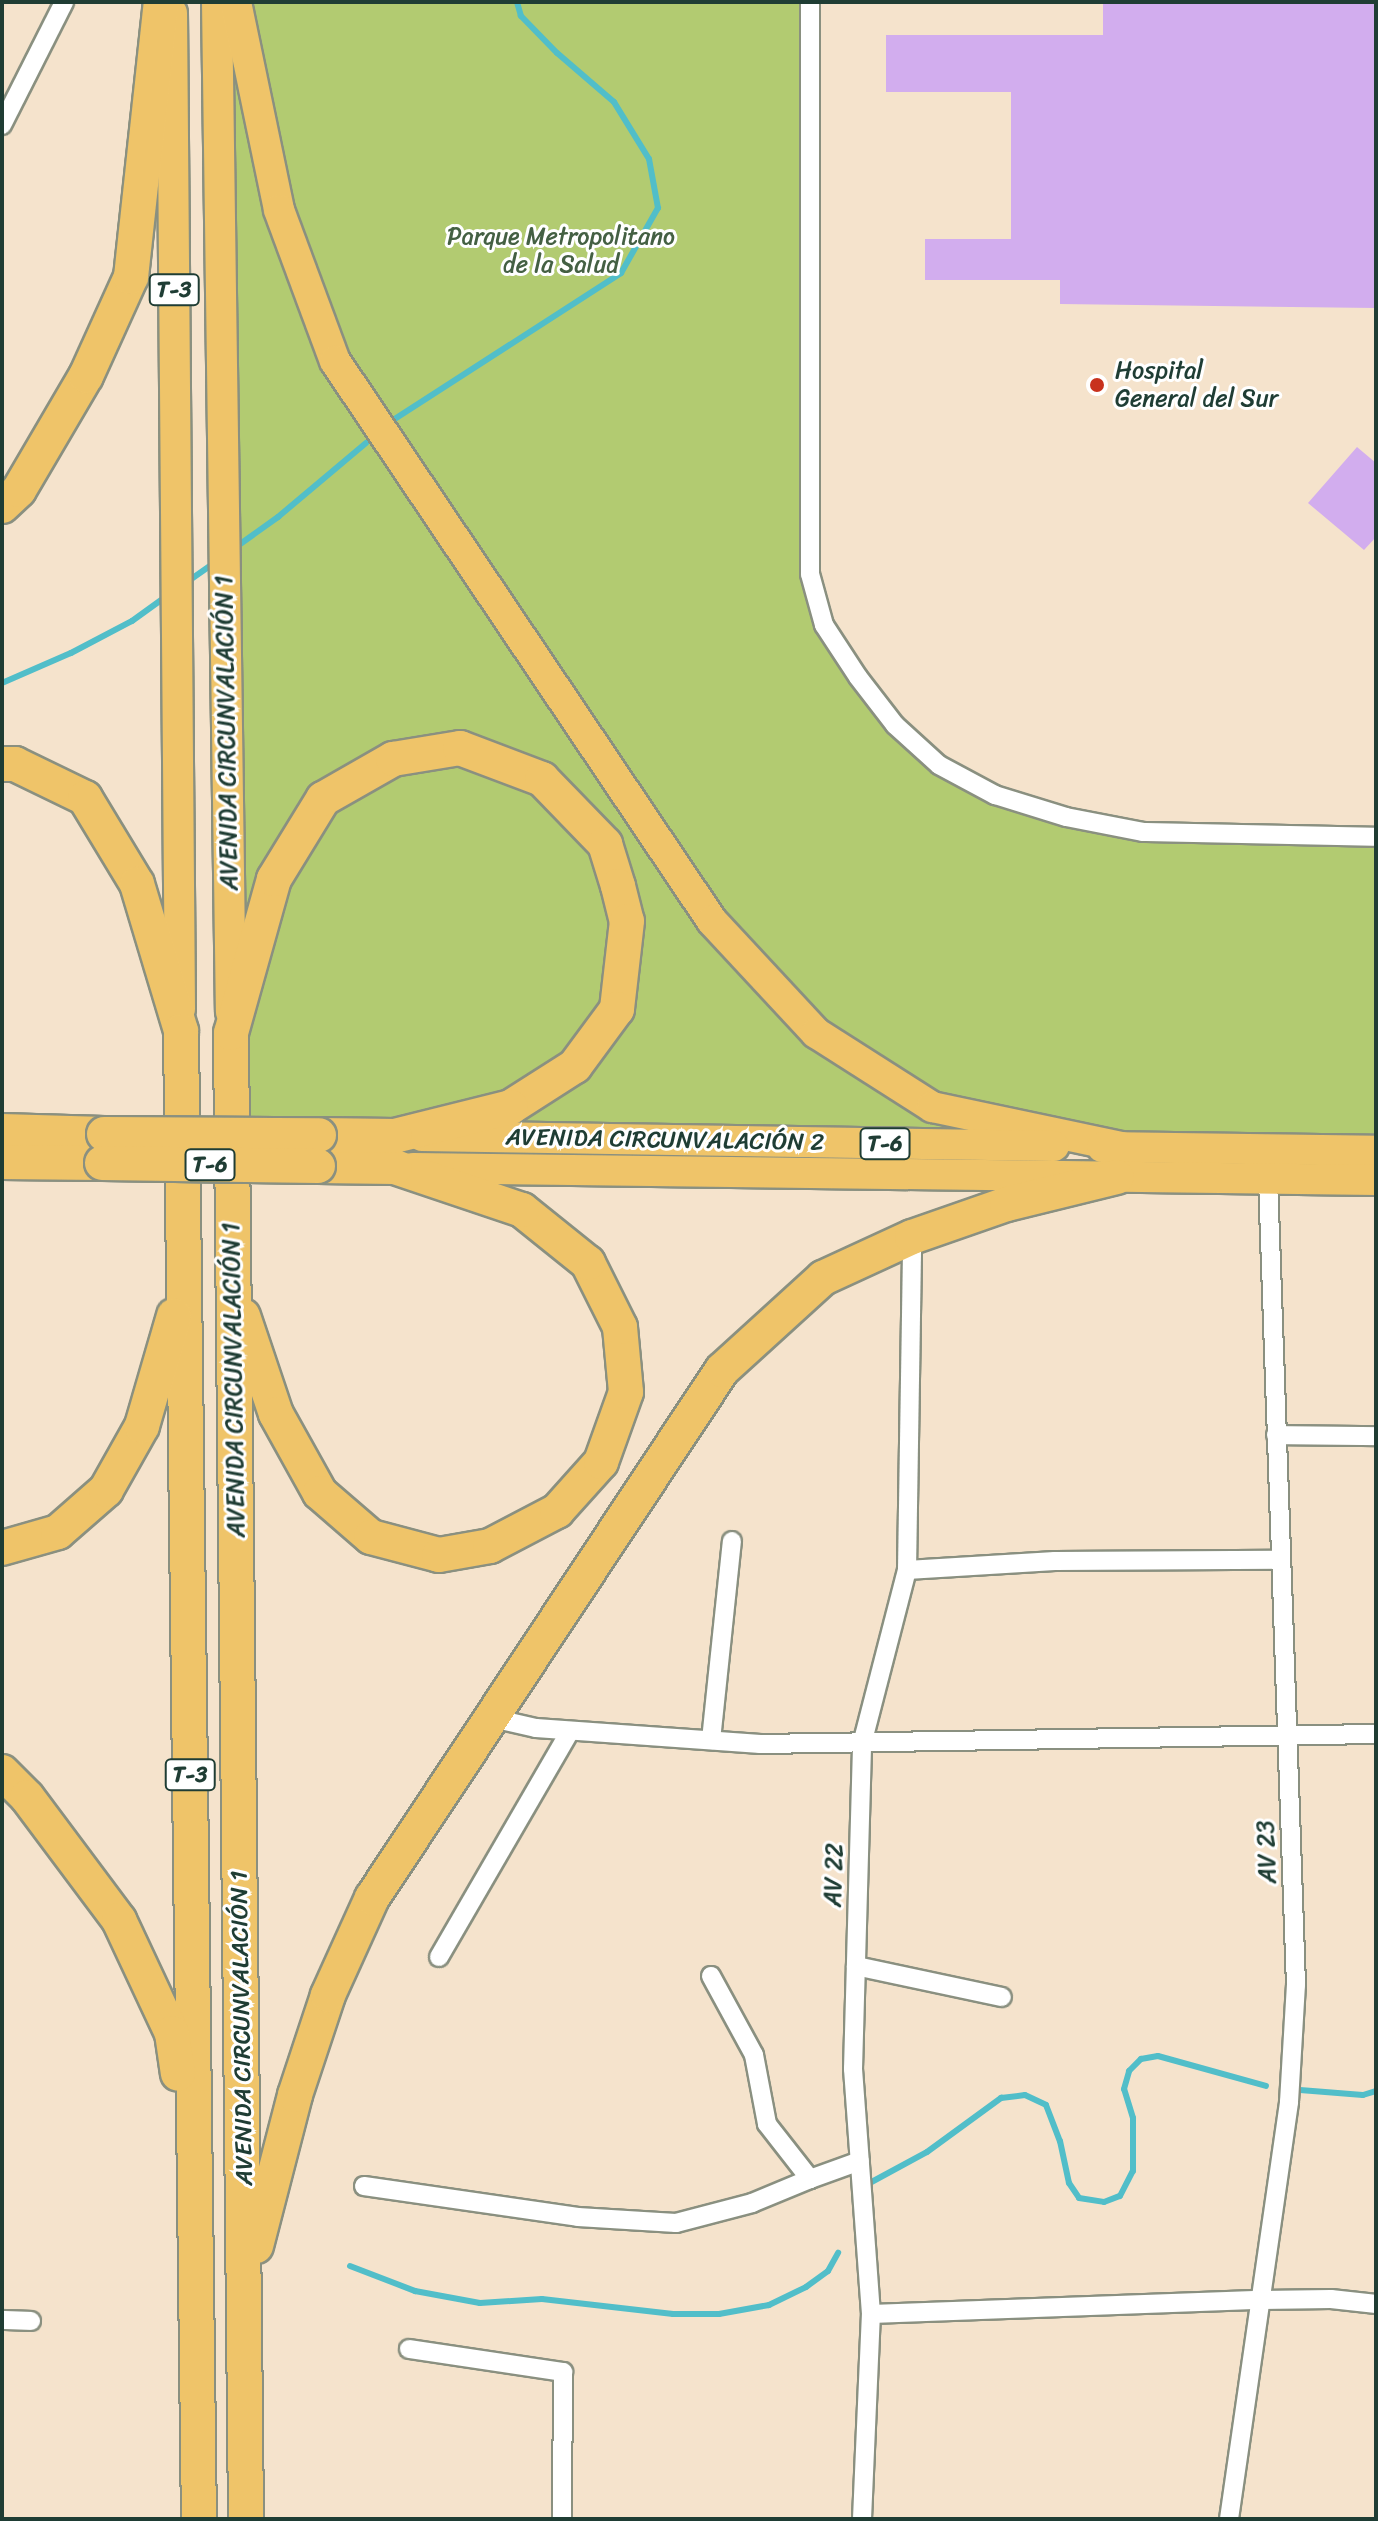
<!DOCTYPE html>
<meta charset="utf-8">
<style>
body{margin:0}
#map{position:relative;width:1378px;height:2521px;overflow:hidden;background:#f5e3cc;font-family:Sriracha,sans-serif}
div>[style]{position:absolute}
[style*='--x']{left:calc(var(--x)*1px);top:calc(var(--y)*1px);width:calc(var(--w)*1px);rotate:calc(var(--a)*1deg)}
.green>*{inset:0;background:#b2cb71}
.stream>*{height:6px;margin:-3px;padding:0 3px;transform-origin:3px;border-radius:3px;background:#51bec9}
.building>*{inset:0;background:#d2adee}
.roads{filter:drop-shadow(2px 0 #8a9080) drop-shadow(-2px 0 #8a9080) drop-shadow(0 2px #8a9080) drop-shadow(0 -2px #8a9080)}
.street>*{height:18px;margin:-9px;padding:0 9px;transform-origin:9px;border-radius:9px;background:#fff}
.primary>*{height:30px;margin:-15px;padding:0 15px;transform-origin:15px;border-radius:15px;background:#efc469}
.highway>*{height:34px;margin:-17px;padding:0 17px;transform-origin:17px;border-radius:17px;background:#efc469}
.bridges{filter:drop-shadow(2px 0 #8a9080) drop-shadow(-2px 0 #8a9080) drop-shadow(0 2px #8a9080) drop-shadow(0 -2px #8a9080)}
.highway-bridge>*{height:34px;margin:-17px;padding:0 17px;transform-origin:17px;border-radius:17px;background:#efc469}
.dots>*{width:22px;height:22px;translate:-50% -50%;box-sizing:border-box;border:4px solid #fff;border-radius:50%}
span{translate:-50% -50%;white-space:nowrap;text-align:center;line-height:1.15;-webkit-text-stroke:6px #fff;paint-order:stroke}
.shield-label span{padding:2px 6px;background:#fff;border:2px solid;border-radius:6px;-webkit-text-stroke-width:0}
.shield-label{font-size:22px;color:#1f3d34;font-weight:700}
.park-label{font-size:24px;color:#446043}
.poi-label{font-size:24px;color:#1f3d34}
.left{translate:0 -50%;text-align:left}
.street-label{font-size:24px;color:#1f3d34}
.frame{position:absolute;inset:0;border:4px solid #1f3d34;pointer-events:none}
</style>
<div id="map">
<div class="green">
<i style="clip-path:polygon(217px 2px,810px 2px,810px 573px,824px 625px,895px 725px,995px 795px,1143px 832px,1376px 836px,1376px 1143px,232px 1135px)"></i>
</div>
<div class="stream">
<i style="--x:390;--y:422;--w:275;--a:-32.8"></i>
<i style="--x:621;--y:273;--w:75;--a:-60.4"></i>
<i style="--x:658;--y:208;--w:50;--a:-100.4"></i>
<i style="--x:649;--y:159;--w:67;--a:-121.6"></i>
<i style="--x:614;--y:102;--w:75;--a:-139.3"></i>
<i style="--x:557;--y:53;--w:52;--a:-134.2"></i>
<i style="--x:521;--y:16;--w:15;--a:-106"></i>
<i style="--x:236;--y:547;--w:52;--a:-35.5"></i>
<i style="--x:278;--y:517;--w:115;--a:-40.1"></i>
<i style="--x:187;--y:582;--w:33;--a:-35"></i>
<i style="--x:2;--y:683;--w:75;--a:-23.5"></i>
<i style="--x:71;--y:653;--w:69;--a:-27.7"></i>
<i style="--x:132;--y:621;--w:44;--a:-35.8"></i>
<i style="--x:1300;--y:2090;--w:63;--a:4.5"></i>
<i style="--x:1363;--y:2095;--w:14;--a:-17"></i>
<i style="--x:866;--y:2185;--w:69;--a:-28.4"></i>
<i style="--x:927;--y:2152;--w:92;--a:-36.1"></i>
<i style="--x:1001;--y:2098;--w:24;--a:-7"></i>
<i style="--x:1025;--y:2095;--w:23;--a:25"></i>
<i style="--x:1046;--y:2105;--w:39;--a:69"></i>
<i style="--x:1060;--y:2141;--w:43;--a:77.9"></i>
<i style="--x:1069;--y:2183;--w:18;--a:56"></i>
<i style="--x:1079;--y:2198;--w:25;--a:9"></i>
<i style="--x:1104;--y:2202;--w:17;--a:-21"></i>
<i style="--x:1120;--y:2196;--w:28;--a:-63"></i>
<i style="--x:1133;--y:2171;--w:53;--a:-90"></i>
<i style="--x:1133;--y:2118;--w:30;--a:-107"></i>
<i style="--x:1124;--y:2089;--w:19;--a:-74"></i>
<i style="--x:1129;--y:2071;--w:17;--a:-45"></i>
<i style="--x:1141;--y:2059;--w:17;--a:-10"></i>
<i style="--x:1158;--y:2056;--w:112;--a:15.5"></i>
<i style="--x:350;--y:2266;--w:70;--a:21"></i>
<i style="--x:415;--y:2291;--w:66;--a:10.5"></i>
<i style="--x:480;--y:2303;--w:62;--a:-3.7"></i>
<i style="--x:542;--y:2299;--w:132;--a:6.5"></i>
<i style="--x:673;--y:2314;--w:46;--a:0"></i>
<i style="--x:719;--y:2314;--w:51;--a:-10.2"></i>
<i style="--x:769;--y:2305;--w:41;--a:-25.9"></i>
<i style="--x:806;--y:2287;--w:27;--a:-36"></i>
<i style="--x:828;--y:2271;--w:21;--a:-61"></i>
</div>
<div class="building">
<i style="clip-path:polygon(1103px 2px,1376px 2px,1376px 308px,1060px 304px,1060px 280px,925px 280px,925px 239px,1011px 239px,1011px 92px,886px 92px,886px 35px,1103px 35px)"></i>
<i style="clip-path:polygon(1357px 447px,1376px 463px,1376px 537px,1364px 550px,1308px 503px)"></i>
</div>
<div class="roads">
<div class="street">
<i style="--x:810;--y:2;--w:572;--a:90"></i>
<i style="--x:810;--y:574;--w:53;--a:74.6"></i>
<i style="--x:824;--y:625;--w:62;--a:56.8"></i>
<i style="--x:858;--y:677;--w:61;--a:52.4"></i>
<i style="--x:895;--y:725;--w:59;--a:42.3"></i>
<i style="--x:939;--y:765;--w:64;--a:28.2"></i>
<i style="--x:995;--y:795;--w:74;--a:17.2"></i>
<i style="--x:1066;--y:817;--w:78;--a:11"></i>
<i style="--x:1143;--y:832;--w:233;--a:1.2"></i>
<i style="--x:2;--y:125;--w:138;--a:-63.2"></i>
<i style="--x:1276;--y:1435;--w:100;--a:0.6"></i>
<i style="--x:907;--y:1570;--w:148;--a:-3.5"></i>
<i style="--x:1055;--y:1561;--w:224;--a:-0.3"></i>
<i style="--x:492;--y:1718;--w:45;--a:12.8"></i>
<i style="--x:536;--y:1728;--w:225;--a:4.1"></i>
<i style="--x:760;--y:1744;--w:616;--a:-0.93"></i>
<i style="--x:711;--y:1740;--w:200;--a:-84"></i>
<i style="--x:439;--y:1957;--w:261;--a:-59.9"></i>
<i style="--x:856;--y:1966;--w:149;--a:12"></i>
<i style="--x:711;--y:1976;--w:90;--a:61.4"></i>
<i style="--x:754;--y:2055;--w:70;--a:79.3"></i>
<i style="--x:767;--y:2124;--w:70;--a:52"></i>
<i style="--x:810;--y:2179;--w:53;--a:-19.8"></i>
<i style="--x:364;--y:2186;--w:216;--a:8.2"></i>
<i style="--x:578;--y:2217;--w:98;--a:3.5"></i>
<i style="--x:676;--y:2223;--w:79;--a:-14.7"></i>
<i style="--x:752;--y:2203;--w:63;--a:-22.5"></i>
<i style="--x:871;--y:2314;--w:390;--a:-2.1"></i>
<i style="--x:1261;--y:2300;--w:70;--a:-0.8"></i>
<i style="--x:1331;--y:2299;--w:45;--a:6.3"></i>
<i style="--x:2;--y:2320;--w:29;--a:2"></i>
<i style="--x:409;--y:2349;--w:156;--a:8.5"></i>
<i style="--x:563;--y:2372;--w:147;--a:90.4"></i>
<i style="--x:862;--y:2519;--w:205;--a:-87.5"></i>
<i style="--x:871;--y:2314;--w:246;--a:-94.2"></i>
<i style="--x:853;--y:2069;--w:325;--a:-88.4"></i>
<i style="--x:862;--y:1744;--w:180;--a:-75.5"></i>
<i style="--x:907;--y:1570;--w:333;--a:-89.1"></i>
<i style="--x:1229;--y:2519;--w:421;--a:-81.8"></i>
<i style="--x:1289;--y:2102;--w:117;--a:-86.6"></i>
<i style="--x:1296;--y:1985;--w:806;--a:-91.99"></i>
</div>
<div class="primary">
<i style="--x:217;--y:2;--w:1010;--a:89.21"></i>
<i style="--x:236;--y:2;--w:212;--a:78.3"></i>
<i style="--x:279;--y:210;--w:161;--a:69.7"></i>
<i style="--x:335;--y:361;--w:675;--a:56.05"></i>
<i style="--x:712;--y:921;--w:153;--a:47.1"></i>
<i style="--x:816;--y:1033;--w:138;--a:32.5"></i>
<i style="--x:932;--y:1107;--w:194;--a:11.9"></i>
<i style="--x:172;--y:13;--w:996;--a:89.54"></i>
<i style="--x:422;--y:1136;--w:632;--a:0.91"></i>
<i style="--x:1102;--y:1147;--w:274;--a:0.8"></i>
<i style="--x:413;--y:1168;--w:963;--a:0.71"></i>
</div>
<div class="highway">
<i style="--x:2;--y:506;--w:23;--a:-43"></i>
<i style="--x:19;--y:490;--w:132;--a:-59.6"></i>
<i style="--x:86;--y:376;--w:109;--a:-65.6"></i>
<i style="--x:131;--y:277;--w:277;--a:-83.8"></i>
<i style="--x:2;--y:764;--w:13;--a:0"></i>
<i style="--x:15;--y:764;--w:78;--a:25.9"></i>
<i style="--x:85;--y:798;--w:100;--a:58.8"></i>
<i style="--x:137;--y:884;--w:153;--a:73.3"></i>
<i style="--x:181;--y:1031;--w:1488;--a:89.31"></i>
<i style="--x:2;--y:1131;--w:102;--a:1.7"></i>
<i style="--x:2;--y:1162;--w:100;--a:0.6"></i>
<i style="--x:243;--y:1316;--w:103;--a:71.4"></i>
<i style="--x:276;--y:1414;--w:90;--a:60.9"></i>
<i style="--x:320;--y:1493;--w:67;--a:40.8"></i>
<i style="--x:371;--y:1537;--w:70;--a:14.8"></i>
<i style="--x:439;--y:1555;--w:52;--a:-10"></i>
<i style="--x:490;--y:1546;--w:76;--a:-27.6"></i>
<i style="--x:557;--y:1511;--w:66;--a:-48.1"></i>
<i style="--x:601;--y:1462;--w:74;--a:-70.3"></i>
<i style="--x:626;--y:1392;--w:65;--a:-95.3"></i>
<i style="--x:620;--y:1327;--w:72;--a:-116.6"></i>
<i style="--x:588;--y:1263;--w:85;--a:-141.2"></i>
<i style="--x:522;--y:1210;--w:134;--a:-161.3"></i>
<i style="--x:395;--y:1167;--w:77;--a:-179.3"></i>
<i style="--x:2;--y:1548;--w:58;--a:-15.9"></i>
<i style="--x:58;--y:1532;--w:64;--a:-41.2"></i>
<i style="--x:106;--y:1490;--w:73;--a:-60.6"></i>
<i style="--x:142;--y:1426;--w:115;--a:-73.8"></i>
<i style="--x:2;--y:1772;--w:35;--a:45"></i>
<i style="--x:27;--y:1797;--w:154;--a:53.2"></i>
<i style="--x:119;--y:1920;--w:125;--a:64.9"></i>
<i style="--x:172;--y:2033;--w:41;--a:81.7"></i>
<i style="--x:256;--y:2246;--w:156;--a:-75.5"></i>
<i style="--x:295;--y:2095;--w:105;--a:-71.7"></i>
<i style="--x:328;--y:1995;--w:107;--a:-65.6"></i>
<i style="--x:372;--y:1898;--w:633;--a:-56.46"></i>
<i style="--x:722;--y:1370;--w:137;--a:-42.3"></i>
<i style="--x:823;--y:1278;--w:98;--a:-24.7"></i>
<i style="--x:912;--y:1237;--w:101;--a:-19.2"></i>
<i style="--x:1007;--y:1204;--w:113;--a:-13.8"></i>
<i style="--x:246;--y:2519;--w:1486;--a:-90.58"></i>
<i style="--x:231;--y:1033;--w:160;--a:-74.4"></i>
<i style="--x:274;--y:879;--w:94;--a:-58.5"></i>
<i style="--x:323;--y:799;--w:81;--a:-29.7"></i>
<i style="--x:393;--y:759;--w:68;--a:-9.3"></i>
<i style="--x:460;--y:748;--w:88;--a:20.7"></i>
<i style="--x:542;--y:779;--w:91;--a:45.9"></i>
<i style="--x:605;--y:844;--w:44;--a:72.8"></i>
<i style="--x:618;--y:886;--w:36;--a:76"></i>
<i style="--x:627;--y:921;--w:89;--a:96.5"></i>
<i style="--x:617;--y:1009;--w:71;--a:126.4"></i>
<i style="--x:575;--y:1066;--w:76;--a:147.4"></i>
<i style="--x:511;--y:1107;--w:120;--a:166"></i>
<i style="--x:395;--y:1136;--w:76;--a:-179.2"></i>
</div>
</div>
<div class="bridges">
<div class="highway-bridge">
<i style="--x:104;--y:1134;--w:215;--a:0.3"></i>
<i style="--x:102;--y:1163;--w:216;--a:0.8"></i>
</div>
</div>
<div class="dots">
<i style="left:1097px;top:385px;background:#c8321e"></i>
</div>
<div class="shield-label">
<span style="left:174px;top:290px">T-3</span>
<span style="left:885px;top:1144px">T-6</span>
<span style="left:210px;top:1165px">T-6</span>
<span style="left:190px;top:1775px">T-3</span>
</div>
<div class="park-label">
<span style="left:561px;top:251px">Parque Metropolitano<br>de la Salud</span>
</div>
<div class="poi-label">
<span class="left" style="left:1115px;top:385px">Hospital<br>General del Sur</span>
</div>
<div class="street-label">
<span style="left:227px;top:733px;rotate:-91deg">AVENIDA CIRCUNVALACIÓN 1</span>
<span style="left:665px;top:1140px;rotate:1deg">AVENIDA CIRCUNVALACIÓN 2</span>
<span style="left:234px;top:1380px;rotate:-91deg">AVENIDA CIRCUNVALACIÓN 1</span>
<span style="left:1267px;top:1852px;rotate:-92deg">AV 23</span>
<span style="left:834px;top:1875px;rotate:-88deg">AV 22</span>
<span style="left:242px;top:2028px;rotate:-91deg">AVENIDA CIRCUNVALACIÓN 1</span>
</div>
<div class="frame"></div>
</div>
